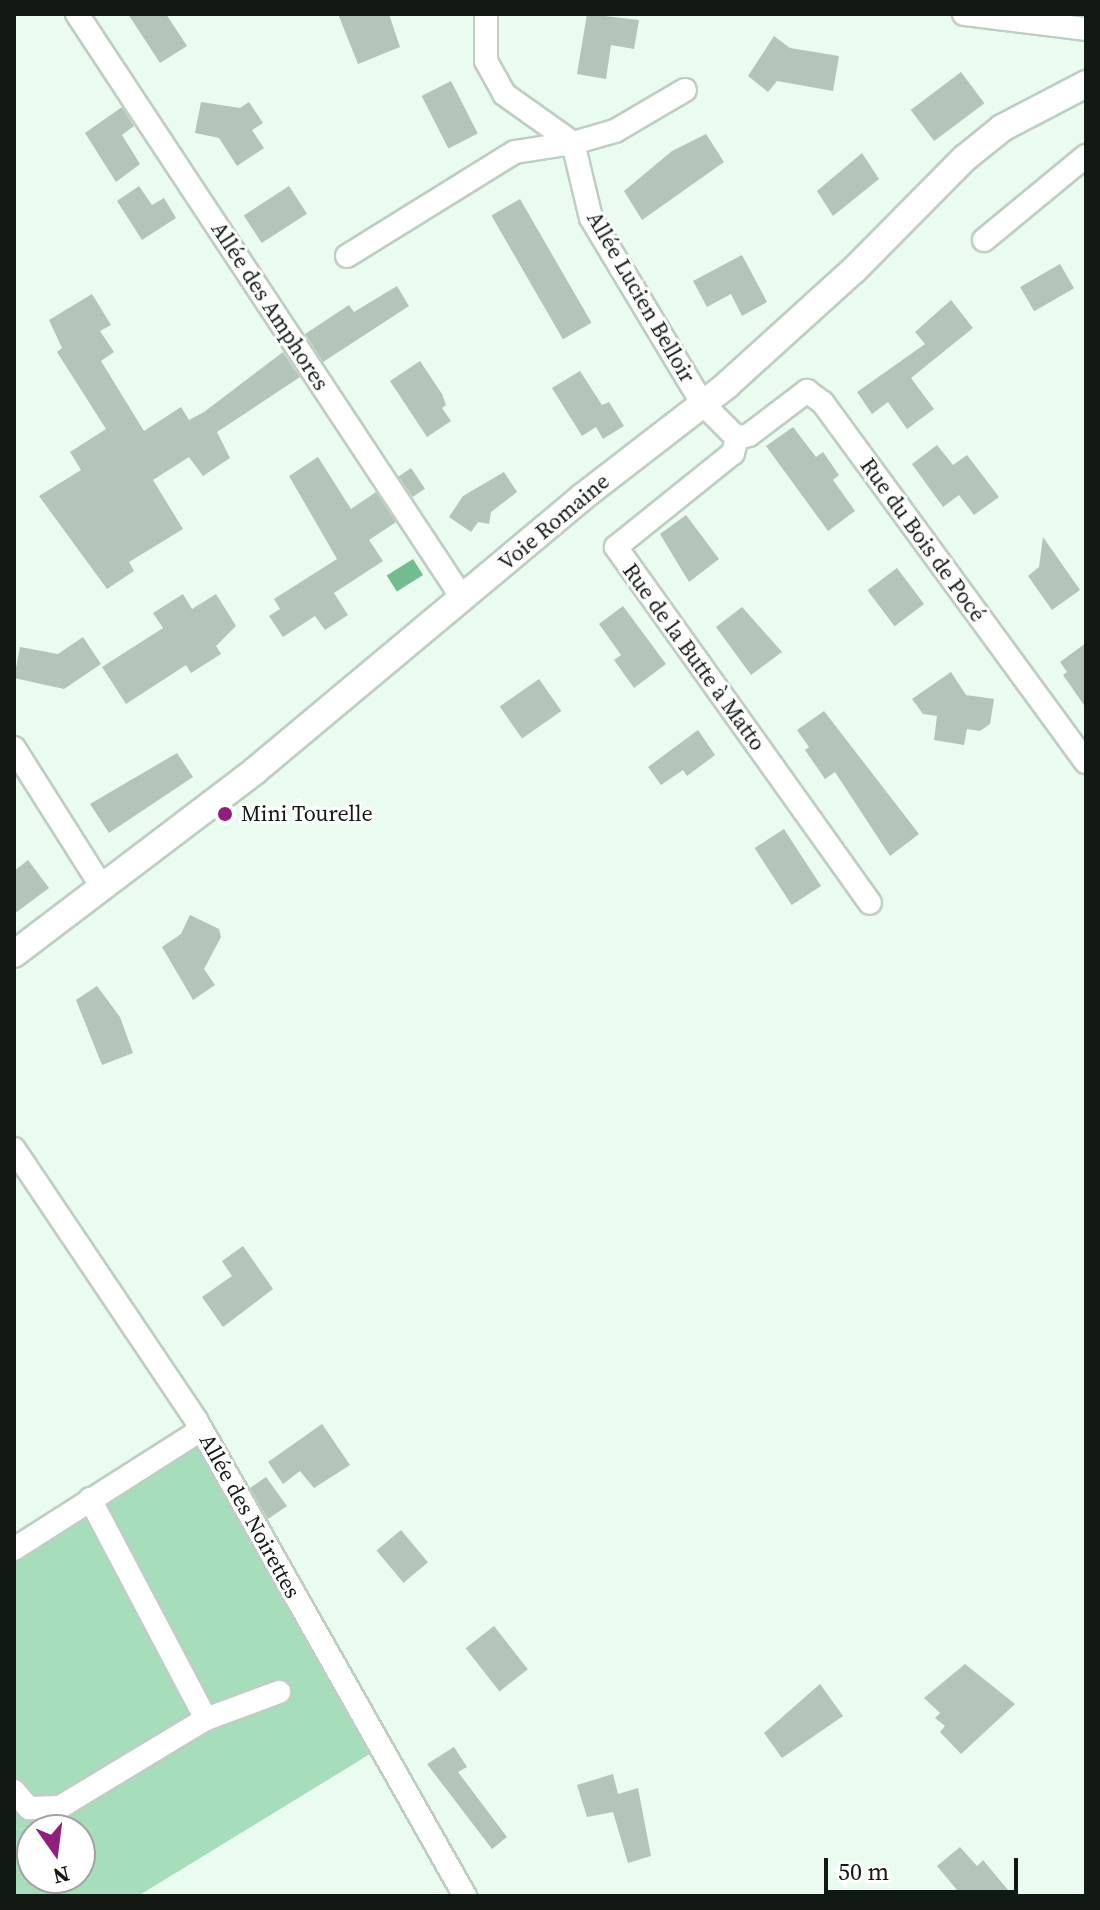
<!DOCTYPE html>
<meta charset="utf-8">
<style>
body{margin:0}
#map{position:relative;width:1100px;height:1910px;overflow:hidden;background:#eafbf0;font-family:"Source Serif 4",serif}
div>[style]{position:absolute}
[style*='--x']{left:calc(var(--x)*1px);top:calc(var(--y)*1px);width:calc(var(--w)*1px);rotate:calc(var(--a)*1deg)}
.green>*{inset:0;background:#a6ddba}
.water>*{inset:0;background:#72bc90;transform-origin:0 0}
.building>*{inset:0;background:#b3c4b9;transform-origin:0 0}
.roads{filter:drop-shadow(2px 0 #becec3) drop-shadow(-2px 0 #becec3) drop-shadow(0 2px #becec3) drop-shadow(0 -2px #becec3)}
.minor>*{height:22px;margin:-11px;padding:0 11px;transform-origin:11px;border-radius:11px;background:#fff}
.tertiary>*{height:26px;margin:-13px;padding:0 13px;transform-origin:13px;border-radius:13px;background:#fff}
.dots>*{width:22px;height:22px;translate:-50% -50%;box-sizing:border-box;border:4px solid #fff;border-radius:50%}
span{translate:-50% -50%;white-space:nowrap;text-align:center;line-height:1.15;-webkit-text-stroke:6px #fff;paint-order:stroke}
.street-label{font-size:22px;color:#121814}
.poi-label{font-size:22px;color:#121814}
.left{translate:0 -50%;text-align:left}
.frame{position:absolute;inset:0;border:16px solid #121814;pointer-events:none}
.north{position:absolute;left:16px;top:1814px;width:80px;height:80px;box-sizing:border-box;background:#fff;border:2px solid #a0a3a1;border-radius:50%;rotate:166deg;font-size:22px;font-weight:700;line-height:32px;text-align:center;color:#121814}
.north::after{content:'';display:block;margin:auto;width:28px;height:36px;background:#911e7d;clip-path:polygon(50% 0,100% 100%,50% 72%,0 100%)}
.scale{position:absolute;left:824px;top:1858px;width:194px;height:36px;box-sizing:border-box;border:4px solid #121814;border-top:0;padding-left:10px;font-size:24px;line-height:28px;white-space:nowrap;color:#121814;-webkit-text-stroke:6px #fff;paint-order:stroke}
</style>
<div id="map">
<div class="green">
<i style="clip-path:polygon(evenodd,188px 1424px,370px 1754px,138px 1896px,14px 1896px,14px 1536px,188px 1424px,32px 1830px,80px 1830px,80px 1878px,32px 1878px,32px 1830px)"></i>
</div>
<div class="water">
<i style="left:413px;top:559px;width:19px;height:31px;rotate:58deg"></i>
</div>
<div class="building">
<i style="clip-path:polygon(128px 14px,166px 14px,187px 46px,160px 63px)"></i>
<i style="clip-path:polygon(338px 14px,389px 14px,400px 47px,358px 64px)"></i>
<i style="clip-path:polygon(587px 14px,639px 20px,634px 49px,611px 45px,606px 79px,577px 74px)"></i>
<i style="clip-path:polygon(774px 36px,790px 48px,839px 56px,833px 91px,777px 81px,768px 92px,748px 76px)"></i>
<i style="left:961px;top:72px;width:39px;height:63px;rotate:53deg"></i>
<i style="left:451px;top:81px;width:59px;height:33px;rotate:63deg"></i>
<i style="clip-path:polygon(201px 102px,240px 108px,249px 102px,263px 123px,252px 130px,264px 148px,237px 166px,219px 138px,195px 133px)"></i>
<i style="clip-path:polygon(122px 107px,134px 126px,122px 135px,140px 164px,116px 182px,85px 133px)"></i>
<i style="clip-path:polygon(706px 134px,724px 162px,642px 220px,624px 191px,672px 151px)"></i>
<i style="clip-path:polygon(862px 153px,879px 179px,833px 216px,817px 191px)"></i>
<i style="clip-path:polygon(139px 186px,152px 205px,164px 198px,176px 218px,142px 240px,117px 201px)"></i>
<i style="left:289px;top:186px;width:33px;height:54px;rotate:57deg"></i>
<i style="left:520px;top:199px;width:143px;height:33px;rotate:60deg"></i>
<i style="clip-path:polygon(742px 255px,767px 302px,742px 316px,731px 294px,707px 307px,693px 281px)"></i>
<i style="left:1060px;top:264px;width:28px;height:46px;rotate:60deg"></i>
<i style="clip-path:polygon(397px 286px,409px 306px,323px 362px,305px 334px,349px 305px,354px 312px)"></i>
<i style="clip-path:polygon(92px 294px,111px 325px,100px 331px,114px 352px,101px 361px,144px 431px,181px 407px,189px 420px,204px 412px,283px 352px,300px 377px,217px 432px,230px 458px,203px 476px,189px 457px,153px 480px,183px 529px,129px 562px,134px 571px,107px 589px,39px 496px,81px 470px,70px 452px,106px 429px,57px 352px,62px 348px,49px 320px)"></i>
<i style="clip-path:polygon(951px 300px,973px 328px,911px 378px,934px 409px,907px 429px,888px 402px,872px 414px,857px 392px,925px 344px,915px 332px)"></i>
<i style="clip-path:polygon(420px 361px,442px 394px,446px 405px,442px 408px,451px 421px,427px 437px,390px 381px)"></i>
<i style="clip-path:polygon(580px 371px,602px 405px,609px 402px,624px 426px,603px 439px,596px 427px,582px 436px,552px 388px)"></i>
<i style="clip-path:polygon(793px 427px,816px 457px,823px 452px,839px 475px,833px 480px,855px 511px,828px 531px,766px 446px)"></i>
<i style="clip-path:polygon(937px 445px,953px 465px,967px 455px,999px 497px,974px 515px,959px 495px,943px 507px,912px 464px)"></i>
<i style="clip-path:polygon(318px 457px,351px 509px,376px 492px,396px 522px,369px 540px,383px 561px,334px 593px,348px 615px,325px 630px,315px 616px,283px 637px,269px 616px,280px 609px,274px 599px,337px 559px,289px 476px)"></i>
<i style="left:411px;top:468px;width:25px;height:15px;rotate:56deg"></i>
<i style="clip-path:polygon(504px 472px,517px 492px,491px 512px,489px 524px,478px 522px,471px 532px,449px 517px,463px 496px)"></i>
<i style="clip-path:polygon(686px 515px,719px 559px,689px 582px,660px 534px)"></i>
<i style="clip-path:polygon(1043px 537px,1080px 590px,1052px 610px,1028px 576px,1039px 567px)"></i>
<i style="left:897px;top:568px;width:45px;height:37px;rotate:53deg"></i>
<i style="clip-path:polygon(183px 594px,192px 609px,216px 594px,236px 626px,216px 646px,221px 654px,191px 673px,186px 665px,126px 704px,102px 667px,163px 628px,153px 613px)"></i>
<i style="clip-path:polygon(623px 606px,666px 664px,634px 688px,614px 660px,621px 655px,599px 624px)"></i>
<i style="clip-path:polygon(742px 607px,782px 652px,751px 675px,716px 627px)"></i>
<i style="clip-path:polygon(83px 637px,101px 664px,64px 689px,14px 678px,20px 647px,58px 654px)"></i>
<i style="clip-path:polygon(1086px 643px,1086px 708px,1063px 675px,1067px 672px,1060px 662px)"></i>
<i style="clip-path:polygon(951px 672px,966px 695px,994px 699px,990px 724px,980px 731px,967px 729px,964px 745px,934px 740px,937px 716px,923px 714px,912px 699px)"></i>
<i style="left:539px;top:679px;width:39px;height:48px;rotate:55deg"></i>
<i style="clip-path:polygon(824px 711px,919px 834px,890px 856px,835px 772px,825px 779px,805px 750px,809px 747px,797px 730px)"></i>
<i style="clip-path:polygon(698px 730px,715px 755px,687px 776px,683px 770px,661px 785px,648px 767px)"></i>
<i style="clip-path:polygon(177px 753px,193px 777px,109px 833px,90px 804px)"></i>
<i style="left:784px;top:829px;width:68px;height:35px;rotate:57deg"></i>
<i style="clip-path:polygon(28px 860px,49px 888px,14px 914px,14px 871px)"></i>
<i style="clip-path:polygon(190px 915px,219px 929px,221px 937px,204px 969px,215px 985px,193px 1000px,162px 947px,181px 934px)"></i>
<i style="clip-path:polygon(97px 986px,120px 1017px,133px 1053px,102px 1065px,76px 1000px)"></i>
<i style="clip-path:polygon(243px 1246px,273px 1289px,223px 1327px,202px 1297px,232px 1276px,222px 1261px)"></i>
<i style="clip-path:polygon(322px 1424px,350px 1465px,314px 1488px,300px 1471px,283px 1484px,268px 1462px)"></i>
<i style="clip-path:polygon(266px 1477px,287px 1506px,268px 1519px,250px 1488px)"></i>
<i style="left:401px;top:1530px;width:42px;height:32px;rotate:50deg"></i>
<i style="left:494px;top:1626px;width:55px;height:36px;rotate:52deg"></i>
<i style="clip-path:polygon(965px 1664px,1015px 1704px,961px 1754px,940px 1732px,945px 1726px,935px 1718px,940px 1713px,924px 1698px)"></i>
<i style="clip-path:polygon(820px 1684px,843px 1716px,782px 1758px,764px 1733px)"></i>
<i style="clip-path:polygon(454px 1747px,467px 1767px,458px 1772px,507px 1837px,492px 1849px,427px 1764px)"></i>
<i style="clip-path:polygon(613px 1774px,618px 1794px,638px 1788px,651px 1856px,628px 1863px,613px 1812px,587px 1817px,577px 1785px)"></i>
<i style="clip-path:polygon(960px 1847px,977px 1866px,983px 1860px,1013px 1896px,962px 1896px,937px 1866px)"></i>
</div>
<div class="roads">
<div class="minor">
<i style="--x:77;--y:14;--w:701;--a:56.58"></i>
<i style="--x:486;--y:14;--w:47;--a:90"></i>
<i style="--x:486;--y:61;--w:38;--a:61"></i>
<i style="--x:504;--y:94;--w:85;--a:35.4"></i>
<i style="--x:573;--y:143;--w:44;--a:-15.9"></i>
<i style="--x:615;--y:131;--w:81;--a:-30.4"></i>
<i style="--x:964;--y:14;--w:123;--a:7"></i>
<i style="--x:984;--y:240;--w:132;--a:-39.5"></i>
<i style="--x:347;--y:256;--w:198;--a:-31.8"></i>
<i style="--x:515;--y:152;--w:59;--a:-8.8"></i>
<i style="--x:573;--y:143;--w:77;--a:76.5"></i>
<i style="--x:591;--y:218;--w:216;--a:59"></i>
<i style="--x:702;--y:403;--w:49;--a:45"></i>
<i style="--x:737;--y:438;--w:16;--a:105"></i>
<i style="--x:733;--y:453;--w:150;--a:141.2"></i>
<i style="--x:616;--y:547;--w:437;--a:54.5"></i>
<i style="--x:737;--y:438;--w:12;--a:-14"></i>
<i style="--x:749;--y:435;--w:73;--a:-37.2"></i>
<i style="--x:807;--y:391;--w:20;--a:37"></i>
<i style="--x:823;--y:403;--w:445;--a:53.8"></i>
<i style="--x:14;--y:748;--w:165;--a:57.7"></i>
<i style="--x:14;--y:1149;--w:326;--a:56.1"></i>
<i style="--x:196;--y:1420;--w:547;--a:60.53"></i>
<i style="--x:90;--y:1499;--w:249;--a:62.2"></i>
<i style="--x:14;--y:1549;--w:222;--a:-32.5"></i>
<i style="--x:14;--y:1791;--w:23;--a:49"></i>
<i style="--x:29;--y:1808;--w:31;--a:-2"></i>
<i style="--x:60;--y:1807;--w:170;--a:-31.1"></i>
<i style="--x:206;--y:1719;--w:78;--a:-20.3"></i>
</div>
<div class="tertiary">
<i style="--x:14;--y:954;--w:304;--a:-37.2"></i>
<i style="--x:256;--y:770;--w:424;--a:-39.9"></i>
<i style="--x:581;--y:498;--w:185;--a:-37.7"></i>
<i style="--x:727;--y:385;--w:171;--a:-42.2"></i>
<i style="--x:854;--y:270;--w:158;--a:-45.3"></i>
<i style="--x:965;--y:158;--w:48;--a:-39"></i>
<i style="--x:1002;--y:128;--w:95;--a:-27.6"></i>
</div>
</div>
<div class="dots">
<i style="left:225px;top:814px;background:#911e7d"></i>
</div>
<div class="street-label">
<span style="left:641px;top:297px;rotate:60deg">Allée Lucien Belloir</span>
<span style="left:270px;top:306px;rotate:57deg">Allée des Amphores</span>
<span style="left:554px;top:522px;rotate:-40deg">Voie Romaine</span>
<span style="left:923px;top:540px;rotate:54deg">Rue du Bois de Pocé</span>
<span style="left:694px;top:657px;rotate:54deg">Rue de la Butte à Matto</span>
<span style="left:250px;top:1516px;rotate:61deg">Allée des Noirettes</span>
</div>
<div class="poi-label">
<span class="left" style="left:241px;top:814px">Mini Tourelle</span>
</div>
<div class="frame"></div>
<div class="north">N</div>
<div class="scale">50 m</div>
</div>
